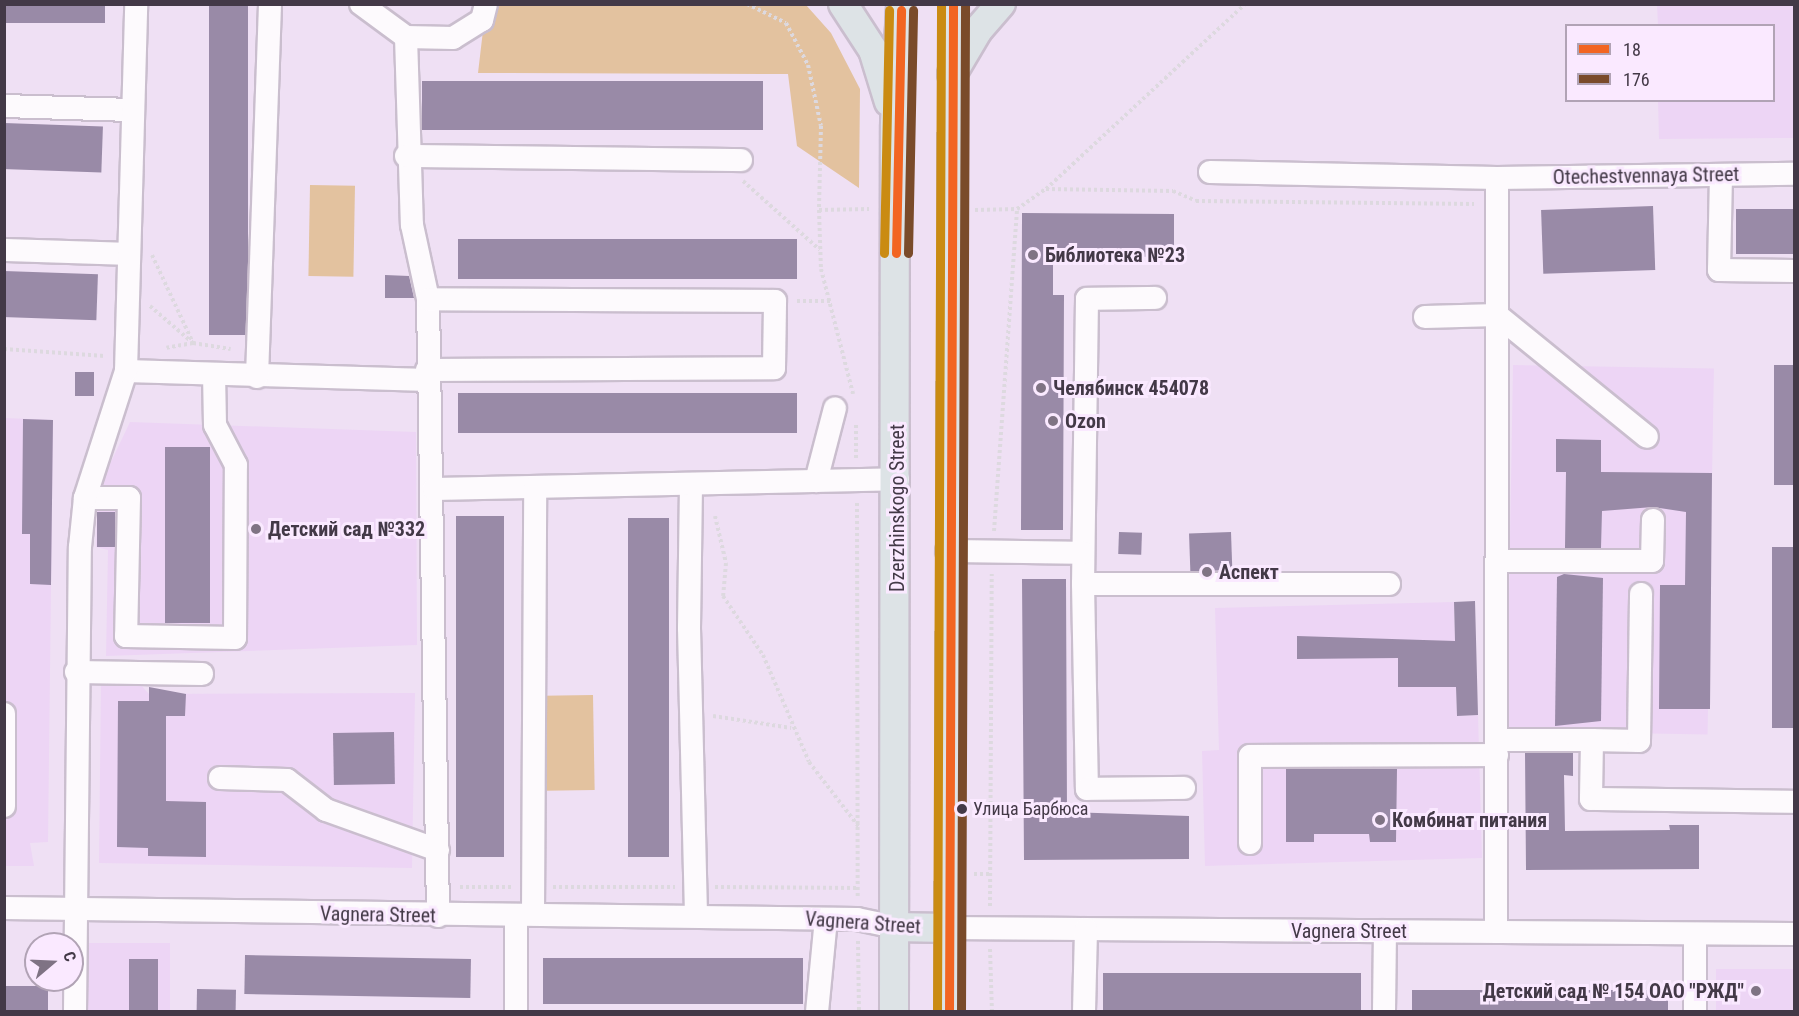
<!DOCTYPE html>
<meta charset="utf-8">
<style>
body{margin:0}
#map{position:relative;width:1799px;height:1016px;overflow:hidden;background:#efe0f4;font-family:"Roboto Condensed",sans-serif}
div>[style]{position:absolute}
[style*='--x']{left:calc(var(--x)*1px);top:calc(var(--y)*1px);width:calc(var(--w)*1px);rotate:calc(var(--a)*1deg)}
.built>*{inset:0;background:#edd5f5;transform-origin:0 0}
.green>*{inset:0;background:#e3c29f;transform-origin:0 0}
.building>*{inset:0;background:#998aa7;transform-origin:0 0}
.path>*{height:4px;margin-top:-2px;transform-origin:0;background:repeating-linear-gradient(90deg,#ddd9df 0 3px,transparent 0 6px)}
.roads{filter:drop-shadow(2px 0 #cabece) drop-shadow(-2px 0 #cabece) drop-shadow(0 2px #cabece) drop-shadow(0 -2px #cabece)}
.minor>*{height:22px;margin:-11px;padding:0 11px;transform-origin:11px;border-radius:11px;background:#fdfafd}
.major>*{height:28px;margin:-14px;padding:0 14px;transform-origin:14px;border-radius:14px;background:#dde3e6}
.bus-1>*{height:9px;margin:-4.5px;padding:0 4.5px;transform-origin:4.5px;border-radius:4.5px;background:#f26522}
.bus-2>*{height:9px;margin:-4.5px;padding:0 4.5px;transform-origin:4.5px;border-radius:4.5px;background:#7a4b2a}
.bus-3>*{height:9px;margin:-4.5px;padding:0 4.5px;transform-origin:4.5px;border-radius:4.5px;background:#ca8b12}
.dots>*{width:16px;height:16px;translate:-50% -50%;box-sizing:border-box;border:3px solid #fae9ff;border-radius:50%}
span{translate:-50% -50%;white-space:nowrap;text-align:center;line-height:1.15;-webkit-text-stroke:6px #fae9ff;paint-order:stroke}
.bus-label{font-size:18px;color:#433947}
.left{translate:0 -50%;text-align:left}
.street-label{font-size:20px;color:#433947}
.poi-label{font-size:20px;color:#433947;font-weight:700}
.right{translate:-100% -50%;text-align:right}
.frame{position:absolute;inset:0;border:6px solid #433947;pointer-events:none}
.legend{position:absolute;left:1565px;top:24px;width:210px;height:78px;box-sizing:border-box;background:#fae9ff;border:2px solid #b1a3b5;margin:0;padding:8px 10px;list-style:none;font-size:18px;color:#433947}
.legend li{display:flex;align-items:center;gap:12px;height:30px}
.legend b{width:30px;border:2px solid #b1a3b5}
.north{position:absolute;left:24px;top:932px;width:60px;height:60px;box-sizing:border-box;background:#fae9ff;border:2px solid #b1a3b5;border-radius:50%;rotate:71deg;font-size:16px;font-weight:700;line-height:24px;text-align:center;color:#433947}
.north::after{content:'';display:block;margin:auto;width:21px;height:27px;background:#7f7384;clip-path:polygon(50% 0,100% 100%,50% 72%,0 100%)}
</style>
<div id="map">
<div class="built">
<i style="clip-path:polygon(1657px 5px,1794px 5px,1794px 138px,1659px 139px,1658px 101px,1774px 100px,1774px 26px,1658px 25px)"></i>
<i style="left:1513px;top:365px;width:201px;height:366px;rotate:1deg"></i>
<i style="clip-path:polygon(5px 418px,53px 420px,48px 842px,30px 843px,34px 866px,5px 866px)"></i>
<i style="clip-path:polygon(130px 422px,416px 432px,417px 645px,106px 656px,108px 550px,96px 547px,98px 489px)"></i>
<i style="clip-path:polygon(1454px 602px,1457px 716px,1478px 715px,1482px 858px,1205px 866px,1202px 751px,1219px 750px,1215px 608px)"></i>
<i style="clip-path:polygon(101px 682px,139px 683px,149px 694px,415px 693px,412px 868px,99px 863px)"></i>
<i style="left:88px;top:943px;width:82px;height:69px"></i>
<i style="left:1794px;top:969px;width:42px;height:78px;rotate:90deg"></i>
</div>
<div class="green">
<i style="clip-path:polygon(486px 5px,806px 5px,831px 33px,860px 89px,859px 188px,797px 146px,788px 74px,478px 73px)"></i>
<i style="left:310px;top:185px;width:45px;height:91px;rotate:1deg"></i>
<i style="left:593px;top:695px;width:95px;height:50px;rotate:89deg"></i>
</div>
<div class="building">
<i style="left:4px;top:4px;width:101px;height:19px"></i>
<i style="left:209px;top:4px;width:39px;height:331px"></i>
<i style="left:422px;top:81px;width:341px;height:49px"></i>
<i style="left:4px;top:123px;width:99px;height:46px;rotate:2deg"></i>
<i style="left:1653px;top:206px;width:64px;height:112px;rotate:88deg"></i>
<i style="left:1736px;top:209px;width:58px;height:45px"></i>
<i style="clip-path:polygon(1022px 213px,1174px 214px,1174px 257px,1053px 256px,1053px 295px,1064px 295px,1063px 530px,1021px 530px)"></i>
<i style="left:458px;top:239px;width:339px;height:40px"></i>
<i style="left:4px;top:271px;width:94px;height:46px;rotate:2deg"></i>
<i style="clip-path:polygon(385px 275px,409px 276px,414px 298px,385px 298px)"></i>
<i style="left:1774px;top:365px;width:20px;height:120px"></i>
<i style="left:75px;top:372px;width:19px;height:24px"></i>
<i style="left:458px;top:393px;width:339px;height:40px"></i>
<i style="clip-path:polygon(23px 419px,53px 420px,51px 585px,30px 584px,30px 534px,22px 534px)"></i>
<i style="clip-path:polygon(1556px 439px,1601px 440px,1601px 472px,1712px 473px,1710px 709px,1659px 709px,1660px 585px,1685px 585px,1686px 512px,1653px 507px,1602px 511px,1601px 548px,1565px 548px,1566px 472px,1556px 472px)"></i>
<i style="left:165px;top:447px;width:45px;height:176px"></i>
<i style="left:97px;top:512px;width:18px;height:35px"></i>
<i style="left:456px;top:516px;width:48px;height:341px"></i>
<i style="left:628px;top:518px;width:41px;height:339px"></i>
<i style="left:1119px;top:532px;width:23px;height:22px;rotate:2deg"></i>
<i style="left:1231px;top:532px;width:38px;height:42px;rotate:88deg"></i>
<i style="left:1772px;top:547px;width:22px;height:181px"></i>
<i style="clip-path:polygon(1564px 574px,1603px 578px,1601px 721px,1555px 726px,1557px 577px)"></i>
<i style="clip-path:polygon(1022px 579px,1066px 579px,1067px 812px,1189px 816px,1189px 859px,1024px 860px)"></i>
<i style="clip-path:polygon(1475px 601px,1478px 715px,1457px 716px,1456px 687px,1398px 687px,1398px 658px,1297px 659px,1297px 636px,1455px 641px,1454px 602px)"></i>
<i style="clip-path:polygon(149px 687px,186px 694px,185px 716px,166px 716px,166px 801px,206px 802px,206px 857px,148px 856px,148px 848px,117px 847px,118px 701px,149px 701px)"></i>
<i style="left:394px;top:732px;width:52px;height:61px;rotate:89deg"></i>
<i style="clip-path:polygon(1525px 753px,1573px 753px,1573px 776px,1564px 775px,1565px 831px,1670px 830px,1669px 825px,1699px 825px,1699px 869px,1526px 870px)"></i>
<i style="clip-path:polygon(1286px 769px,1397px 769px,1396px 842px,1370px 842px,1369px 834px,1314px 834px,1314px 842px,1286px 842px)"></i>
<i style="left:245px;top:955px;width:226px;height:39px;rotate:1deg"></i>
<i style="left:543px;top:958px;width:260px;height:46px"></i>
<i style="left:129px;top:959px;width:29px;height:52px"></i>
<i style="left:1361px;top:973px;width:38px;height:258px;rotate:90deg"></i>
<i style="left:4px;top:986px;width:44px;height:25px"></i>
<i style="left:197px;top:989px;width:39px;height:22px;rotate:1deg"></i>
<i style="left:1668px;top:990px;width:21px;height:256px;rotate:90deg"></i>
</div>
<div class="path">
<i style="--x:747;--y:4;--w:43;--a:26"></i>
<i style="--x:786;--y:23;--w:47;--a:62.4"></i>
<i style="--x:808;--y:65;--w:62;--a:78"></i>
<i style="--x:821;--y:126;--w:84;--a:91.4"></i>
<i style="--x:819;--y:210;--w:50;--a:-1.1"></i>
<i style="--x:743;--y:181;--w:103;--a:41.9"></i>
<i style="--x:1046;--y:189;--w:127;--a:0.9"></i>
<i style="--x:1173;--y:191;--w:25;--a:23"></i>
<i style="--x:1196;--y:201;--w:278;--a:0.6"></i>
<i style="--x:819;--y:210;--w:59;--a:88.1"></i>
<i style="--x:821;--y:269;--w:129;--a:75.6"></i>
<i style="--x:975;--y:210;--w:42;--a:-1.4"></i>
<i style="--x:152;--y:255;--w:97;--a:65"></i>
<i style="--x:193;--y:343;--w:27;--a:170"></i>
<i style="--x:797;--y:301;--w:33;--a:0"></i>
<i style="--x:150;--y:306;--w:57;--a:40.7"></i>
<i style="--x:193;--y:343;--w:38;--a:9"></i>
<i style="--x:4;--y:349;--w:101;--a:4"></i>
<i style="--x:856;--y:425;--w:34;--a:90"></i>
<i style="--x:857;--y:503;--w:394;--a:89.9"></i>
<i style="--x:715;--y:516;--w:48;--a:76.8"></i>
<i style="--x:726;--y:563;--w:33;--a:95"></i>
<i style="--x:723;--y:596;--w:71;--a:55.9"></i>
<i style="--x:763;--y:655;--w:116;--a:66.7"></i>
<i style="--x:809;--y:762;--w:82;--a:52.4"></i>
<i style="--x:994;--y:531;--w:323;--a:-85.9"></i>
<i style="--x:1017;--y:209;--w:35;--a:-35"></i>
<i style="--x:1046;--y:189;--w:272;--a:-42.9"></i>
<i style="--x:713;--y:716;--w:79;--a:8.7"></i>
<i style="--x:974;--y:874;--w:16;--a:0"></i>
<i style="--x:460;--y:887;--w:53;--a:0"></i>
<i style="--x:553;--y:887;--w:122;--a:0"></i>
<i style="--x:715;--y:887;--w:144;--a:0.4"></i>
<i style="--x:990;--y:906;--w:332;--a:-89.7"></i>
<i style="--x:858;--y:941;--w:71;--a:89.2"></i>
<i style="--x:990;--y:949;--w:63;--a:88.2"></i>
</div>
<div class="roads">
<div class="minor">
<i style="--x:361;--y:4;--w:56;--a:36.3"></i>
<i style="--x:406;--y:37;--w:188;--a:88.2"></i>
<i style="--x:412;--y:225;--w:76;--a:77.8"></i>
<i style="--x:428;--y:299;--w:617;--a:89.07"></i>
<i style="--x:406;--y:37;--w:47;--a:1.2"></i>
<i style="--x:453;--y:38;--w:34;--a:-32"></i>
<i style="--x:482;--y:20;--w:16;--a:-76"></i>
<i style="--x:4;--y:106;--w:129;--a:1.8"></i>
<i style="--x:406;--y:156;--w:335;--a:0.7"></i>
<i style="--x:1210;--y:172;--w:287;--a:1.2"></i>
<i style="--x:1497;--y:178;--w:297;--a:-0.8"></i>
<i style="--x:1721;--y:175;--w:95;--a:91.2"></i>
<i style="--x:1719;--y:270;--w:75;--a:0.8"></i>
<i style="--x:4;--y:250;--w:124;--a:1.8"></i>
<i style="--x:1155;--y:298;--w:68;--a:179.2"></i>
<i style="--x:1087;--y:299;--w:285;--a:90.8"></i>
<i style="--x:1083;--y:584;--w:205;--a:88.9"></i>
<i style="--x:1087;--y:789;--w:97;--a:-0.6"></i>
<i style="--x:1425;--y:317;--w:72;--a:-1.6"></i>
<i style="--x:1497;--y:315;--w:193;--a:39.1"></i>
<i style="--x:427;--y:370;--w:347;--a:-0.3"></i>
<i style="--x:774;--y:368;--w:67;--a:-89.1"></i>
<i style="--x:775;--y:301;--w:347;--a:-179.7"></i>
<i style="--x:126;--y:371;--w:302;--a:1.7"></i>
<i style="--x:257;--y:377;--w:373;--a:-88"></i>
<i style="--x:816;--y:481;--w:75;--a:-75.4"></i>
<i style="--x:691;--y:485;--w:143;--a:90.8"></i>
<i style="--x:689;--y:628;--w:288;--a:88.6"></i>
<i style="--x:434;--y:489;--w:464;--a:-1.2"></i>
<i style="--x:85;--y:498;--w:44;--a:0"></i>
<i style="--x:129;--y:498;--w:138;--a:91.2"></i>
<i style="--x:126;--y:636;--w:109;--a:1.1"></i>
<i style="--x:235;--y:638;--w:173;--a:-89.7"></i>
<i style="--x:236;--y:465;--w:45;--a:-117.7"></i>
<i style="--x:215;--y:425;--w:50;--a:-91.1"></i>
<i style="--x:947;--y:551;--w:136;--a:0.8"></i>
<i style="--x:1497;--y:561;--w:155;--a:0"></i>
<i style="--x:1652;--y:561;--w:41;--a:-88.6"></i>
<i style="--x:1083;--y:584;--w:306;--a:0"></i>
<i style="--x:76;--y:672;--w:126;--a:0.9"></i>
<i style="--x:4;--y:714;--w:92;--a:90"></i>
<i style="--x:1497;--y:740;--w:95;--a:0"></i>
<i style="--x:1592;--y:740;--w:59;--a:91"></i>
<i style="--x:1591;--y:799;--w:203;--a:0.8"></i>
<i style="--x:1592;--y:740;--w:47;--a:1.2"></i>
<i style="--x:1639;--y:741;--w:147;--a:-89.2"></i>
<i style="--x:220;--y:778;--w:67;--a:1.7"></i>
<i style="--x:287;--y:780;--w:49;--a:37.6"></i>
<i style="--x:326;--y:810;--w:119;--a:19.7"></i>
<i style="--x:1250;--y:843;--w:87;--a:-90"></i>
<i style="--x:1250;--y:756;--w:247;--a:-0.2"></i>
<i style="--x:4;--y:908;--w:853;--a:0.74"></i>
<i style="--x:857;--y:919;--w:39;--a:12"></i>
<i style="--x:533;--y:913;--w:426;--a:-89.7"></i>
<i style="--x:946;--y:928;--w:848;--a:0.41"></i>
<i style="--x:1496;--y:932;--w:754;--a:-89.92"></i>
<i style="--x:75;--y:1012;--w:465;--a:-89.4"></i>
<i style="--x:80;--y:547;--w:49;--a:-84.2"></i>
<i style="--x:85;--y:498;--w:133;--a:-72.1"></i>
<i style="--x:126;--y:371;--w:367;--a:-88.4"></i>
<i style="--x:516;--y:1012;--w:95;--a:-90"></i>
<i style="--x:817;--y:1012;--w:93;--a:-84.5"></i>
<i style="--x:1084;--y:1012;--w:83;--a:-88.6"></i>
<i style="--x:1384;--y:1012;--w:81;--a:-89.3"></i>
<i style="--x:1695;--y:1012;--w:78;--a:-90"></i>
</div>
<div class="major">
<i style="--x:843;--y:4;--w:55;--a:56.9"></i>
<i style="--x:873;--y:50;--w:54;--a:72.9"></i>
<i style="--x:952;--y:74;--w:51;--a:-59.4"></i>
<i style="--x:978;--y:30;--w:35;--a:-49"></i>
<i style="--x:895;--y:927;--w:51;--a:1.1"></i>
<i style="--x:894;--y:1012;--w:888;--a:-89.94"></i>
<i style="--x:895;--y:124;--w:120;--a:-87.1"></i>
<i style="--x:949;--y:1012;--w:1008;--a:-89.77"></i>
</div>
</div>
<div class="bus-1">
<i style="--x:896;--y:253;--w:243;--a:-88.8"></i>
<i style="--x:949;--y:1012;--w:1008;--a:-89.77"></i>
</div>
<div class="bus-2">
<i style="--x:908;--y:253;--w:243;--a:-88.8"></i>
<i style="--x:961;--y:1012;--w:1008;--a:-89.77"></i>
</div>
<div class="bus-3">
<i style="--x:884;--y:253;--w:243;--a:-88.8"></i>
<i style="--x:937;--y:1012;--w:1008;--a:-89.77"></i>
</div>
<div class="dots">
<i style="left:1033px;top:255px;background:#7f7384"></i>
<i style="left:1041px;top:388px;background:#7f7384"></i>
<i style="left:1053px;top:421px;background:#7f7384"></i>
<i style="left:256px;top:529px;background:#7f7384"></i>
<i style="left:1207px;top:572px;background:#7f7384"></i>
<i style="left:962px;top:809px;background:#433947"></i>
<i style="left:1380px;top:820px;background:#7f7384"></i>
<i style="left:1756px;top:991px;background:#7f7384"></i>
</div>
<div class="bus-label">
<span class="left" style="left:973px;top:809px">Улица Барбюса</span>
</div>
<div class="street-label">
<span style="left:1646px;top:176px;rotate:-1deg">Otechestvennaya Street</span>
<span style="left:897px;top:508px;rotate:-90deg">Dzerzhinskogo Street</span>
<span style="left:378px;top:915px;rotate:1deg">Vagnera Street</span>
<span style="left:863px;top:923px;rotate:4deg">Vagnera Street</span>
<span style="left:1349px;top:931px">Vagnera Street</span>
</div>
<div class="poi-label">
<span class="left" style="left:1045px;top:255px">Библиотека №23</span>
<span class="left" style="left:1053px;top:388px">Челябинск 454078</span>
<span class="left" style="left:1065px;top:421px">Ozon</span>
<span class="left" style="left:268px;top:529px">Детский cад №332</span>
<span class="left" style="left:1219px;top:572px">Аспект</span>
<span class="left" style="left:1392px;top:820px">Комбинат питания</span>
<span class="right" style="left:1744px;top:991px">Детский сад № 154 ОАО "РЖД"</span>
</div>
<div class="frame"></div>
<ul class="legend">
<li><b style="height:8px;background:#f26522"></b>18</li>
<li><b style="height:8px;background:#7a4b2a"></b>176</li>
</ul>
<div class="north">С</div>
</div>
